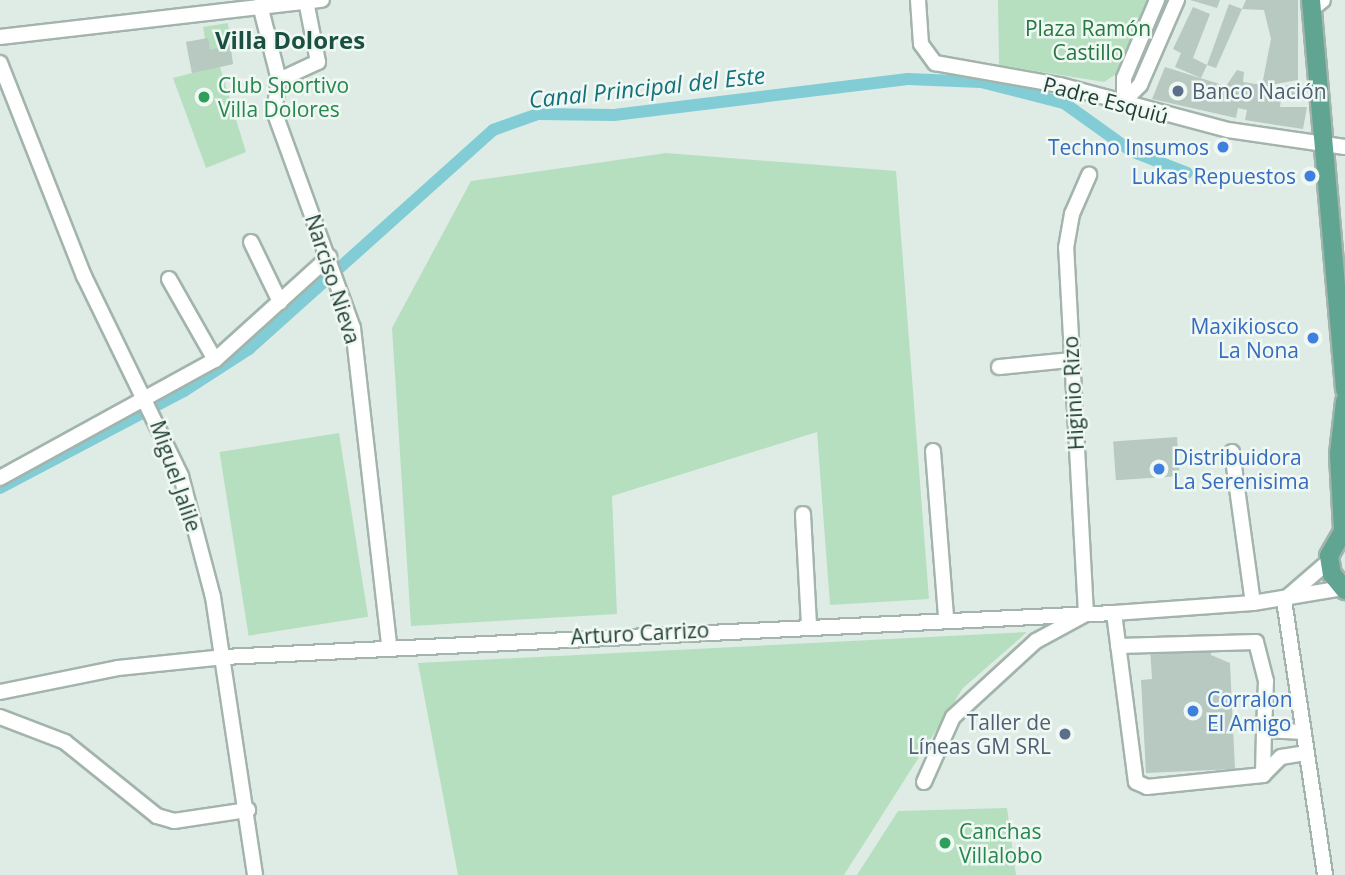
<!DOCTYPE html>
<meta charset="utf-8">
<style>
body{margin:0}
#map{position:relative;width:1345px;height:875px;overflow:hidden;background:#dfece5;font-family:"Open Sans",sans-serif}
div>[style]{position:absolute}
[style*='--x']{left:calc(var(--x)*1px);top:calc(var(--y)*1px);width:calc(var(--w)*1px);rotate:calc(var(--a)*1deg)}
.green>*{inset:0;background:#b6dfbf;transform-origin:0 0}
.canal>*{height:12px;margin:-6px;padding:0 6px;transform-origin:6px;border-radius:6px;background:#82ccd6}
.building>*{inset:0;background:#b7c9c1;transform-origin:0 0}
.roads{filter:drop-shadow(2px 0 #a2b4ac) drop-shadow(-2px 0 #a2b4ac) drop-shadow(0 2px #a2b4ac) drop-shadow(0 -2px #a2b4ac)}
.minor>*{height:14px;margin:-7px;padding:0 7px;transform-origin:7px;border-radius:7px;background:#fff}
.major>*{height:18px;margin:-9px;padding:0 9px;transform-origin:9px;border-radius:9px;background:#60a591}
.dots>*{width:19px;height:19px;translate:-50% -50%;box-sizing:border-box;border:4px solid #f0f8f3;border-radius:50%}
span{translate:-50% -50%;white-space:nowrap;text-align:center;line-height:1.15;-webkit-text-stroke:5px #f0f8f3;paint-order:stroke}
.park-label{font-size:21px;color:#267742}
.leisure-label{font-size:21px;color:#27864d}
.left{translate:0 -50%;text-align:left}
.service-label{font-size:21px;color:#4e5e75}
.right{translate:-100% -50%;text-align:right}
.street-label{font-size:21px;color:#1f3d34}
.shop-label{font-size:21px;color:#366cbe}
.water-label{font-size:23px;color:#14707d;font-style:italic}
.quarter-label{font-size:24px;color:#195041;font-weight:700}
</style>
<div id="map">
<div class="green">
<i style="clip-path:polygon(998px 0,1148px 0,1116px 74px,1104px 82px,999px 65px)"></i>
<i style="clip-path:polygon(228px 23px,233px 64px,220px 67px,246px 152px,206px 168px,173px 78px,192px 73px,186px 42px,205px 39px,203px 27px)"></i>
<i style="clip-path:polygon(666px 153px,896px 171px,929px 599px,830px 605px,817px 432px,612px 496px,617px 614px,411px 626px,392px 328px,471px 181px)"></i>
<i style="left:339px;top:433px;width:186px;height:121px;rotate:81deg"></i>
<i style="clip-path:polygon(1027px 632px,963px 688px,844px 875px,458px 875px,418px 663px)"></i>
<i style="clip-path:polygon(1007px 808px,1016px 875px,857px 875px,898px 811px)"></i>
</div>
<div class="canal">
<i style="--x:0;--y:488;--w:208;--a:-27.8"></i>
<i style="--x:184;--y:391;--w:77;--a:-32.9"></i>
<i style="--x:249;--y:349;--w:328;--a:-41.9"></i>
<i style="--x:493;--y:130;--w:48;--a:-19.6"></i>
<i style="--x:538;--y:114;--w:76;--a:0.8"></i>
<i style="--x:614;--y:115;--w:296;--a:-7"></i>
<i style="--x:908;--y:79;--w:73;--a:2.4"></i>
<i style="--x:981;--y:82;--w:86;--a:14.2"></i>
<i style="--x:1064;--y:103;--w:82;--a:35.6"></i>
<i style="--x:1131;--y:151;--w:60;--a:21.4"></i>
</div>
<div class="building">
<i style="clip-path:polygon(1190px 0,1220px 0,1217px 8px)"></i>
<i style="clip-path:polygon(1246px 0,1298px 0,1298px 80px,1270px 85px,1269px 99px,1281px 100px,1280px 107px,1307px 107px,1303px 129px,1245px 120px,1247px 110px,1238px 108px,1236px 118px,1152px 99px,1165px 67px,1226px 86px,1237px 70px,1244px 72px,1243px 82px,1262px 85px,1271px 39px,1264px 10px,1242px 9px)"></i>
<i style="clip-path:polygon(1229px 4px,1242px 9px,1216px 68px,1207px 65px)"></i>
<i style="clip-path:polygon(1193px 7px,1210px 14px,1193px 58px,1207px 65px,1201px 78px,1175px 67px,1181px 53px,1173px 49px)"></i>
<i style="clip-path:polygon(208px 38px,210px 50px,230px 45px,233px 64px,192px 73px,186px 42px)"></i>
<i style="left:1301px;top:84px;width:10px;height:15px;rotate:84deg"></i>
<i style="left:1177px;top:437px;width:39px;height:64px;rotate:86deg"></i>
<i style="clip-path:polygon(1210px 645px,1211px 655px,1230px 663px,1235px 769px,1146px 773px,1141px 680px,1152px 679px,1150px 648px)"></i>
</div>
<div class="roads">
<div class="minor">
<i style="--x:918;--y:0;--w:44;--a:86.1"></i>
<i style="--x:921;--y:44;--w:24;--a:54"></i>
<i style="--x:935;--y:63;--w:127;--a:10"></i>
<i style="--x:1060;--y:85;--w:174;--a:15"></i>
<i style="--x:1228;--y:130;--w:118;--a:8.3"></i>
<i style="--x:260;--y:5;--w:77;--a:75.8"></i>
<i style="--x:279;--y:80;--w:31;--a:99"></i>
<i style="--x:274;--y:111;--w:231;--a:70"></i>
<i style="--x:353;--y:328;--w:319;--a:83.5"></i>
<i style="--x:1312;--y:9;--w:14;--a:-39"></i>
<i style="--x:0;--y:37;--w:324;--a:-6.6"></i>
<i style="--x:0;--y:63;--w:229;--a:68.5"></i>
<i style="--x:84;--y:276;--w:222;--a:64.1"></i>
<i style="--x:181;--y:476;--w:125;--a:75.2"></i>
<i style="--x:213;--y:597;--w:281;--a:81.4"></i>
<i style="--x:279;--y:80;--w:43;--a:-24.8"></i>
<i style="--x:318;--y:62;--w:62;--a:-101.1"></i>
<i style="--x:1124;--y:101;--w:23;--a:-45"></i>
<i style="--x:1140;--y:85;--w:93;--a:-66.5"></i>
<i style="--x:1124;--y:101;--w:23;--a:-90"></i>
<i style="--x:1124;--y:78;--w:85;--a:-67.1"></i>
<i style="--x:251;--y:242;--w:67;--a:64.2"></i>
<i style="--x:169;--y:279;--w:93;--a:60.4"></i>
<i style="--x:999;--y:367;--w:71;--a:-5.6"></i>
<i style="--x:933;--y:451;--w:167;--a:85.5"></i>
<i style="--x:1232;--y:452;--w:152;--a:82.1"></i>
<i style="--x:0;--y:478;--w:245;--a:-28.8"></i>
<i style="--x:215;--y:360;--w:154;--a:-42.1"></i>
<i style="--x:803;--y:514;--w:111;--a:86.9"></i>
<i style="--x:1285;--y:599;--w:58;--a:-40.8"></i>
<i style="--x:1284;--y:600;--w:278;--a:81.5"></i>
<i style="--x:1114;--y:613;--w:170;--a:82.6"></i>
<i style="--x:1136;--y:782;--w:12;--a:24"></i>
<i style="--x:1147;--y:787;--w:117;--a:-5.9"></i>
<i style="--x:1263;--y:775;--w:25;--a:-45"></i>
<i style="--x:1281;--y:757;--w:26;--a:-9"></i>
<i style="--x:1118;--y:646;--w:138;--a:-1.7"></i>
<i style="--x:1256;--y:642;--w:40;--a:75.6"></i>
<i style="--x:1266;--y:681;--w:49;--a:92.3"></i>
<i style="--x:1264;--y:730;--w:40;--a:2.9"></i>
<i style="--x:0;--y:692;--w:120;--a:-11.5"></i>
<i style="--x:118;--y:668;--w:107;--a:-5.9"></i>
<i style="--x:224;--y:657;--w:891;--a:-2.83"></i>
<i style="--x:1114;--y:613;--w:139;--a:-4.1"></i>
<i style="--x:1253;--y:603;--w:91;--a:-9.5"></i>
<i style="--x:0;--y:717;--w:70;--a:21"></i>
<i style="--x:65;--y:742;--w:118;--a:38.8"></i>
<i style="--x:157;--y:816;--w:18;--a:16"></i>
<i style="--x:174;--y:821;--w:75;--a:-8.5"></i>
<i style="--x:1263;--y:775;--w:45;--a:-88.7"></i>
<i style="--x:924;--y:782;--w:71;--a:-66"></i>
<i style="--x:953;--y:717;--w:113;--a:-42.5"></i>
<i style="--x:1036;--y:641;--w:57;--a:-28.4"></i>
<i style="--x:1086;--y:614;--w:367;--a:-93.1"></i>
<i style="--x:1066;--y:248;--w:35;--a:-80"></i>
<i style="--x:1072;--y:214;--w:43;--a:-66.4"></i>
</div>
<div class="major">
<i style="--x:1311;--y:0;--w:391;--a:85"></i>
<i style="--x:1345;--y:528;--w:32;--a:120"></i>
<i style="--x:1329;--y:556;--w:18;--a:81"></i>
<i style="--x:1332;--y:574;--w:21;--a:51"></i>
<i style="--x:1343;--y:529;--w:75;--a:-93.1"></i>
<i style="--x:1339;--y:454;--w:53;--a:-83.5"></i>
</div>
</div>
<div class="dots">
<i style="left:1178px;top:91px;background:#5c6f8a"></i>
<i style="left:204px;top:97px;background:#2e9e5b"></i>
<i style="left:1223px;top:147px;background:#3f7fe0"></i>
<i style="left:1310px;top:176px;background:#3f7fe0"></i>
<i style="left:1313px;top:338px;background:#3f7fe0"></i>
<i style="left:1159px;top:469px;background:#3f7fe0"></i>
<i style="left:1193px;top:711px;background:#3f7fe0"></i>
<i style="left:1065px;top:734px;background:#5c6f8a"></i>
<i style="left:945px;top:843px;background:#2e9e5b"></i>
</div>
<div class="park-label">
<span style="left:1088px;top:40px">Plaza Ramón<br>Castillo</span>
</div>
<div class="leisure-label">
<span class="left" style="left:218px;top:97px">Club Sportivo<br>Villa Dolores</span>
<span class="left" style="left:959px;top:843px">Canchas<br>Villalobo</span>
</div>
<div class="service-label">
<span class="left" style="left:1192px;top:91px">Banco Nación</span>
<span class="right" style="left:1051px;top:734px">Taller de<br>Líneas GM SRL</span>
</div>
<div class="street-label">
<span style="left:1106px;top:100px;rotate:15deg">Padre Esquiú</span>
<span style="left:333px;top:279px;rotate:72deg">Narciso Nieva</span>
<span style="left:1073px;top:393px;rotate:-93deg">Higinio Rizo</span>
<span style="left:176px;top:476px;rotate:71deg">Miguel Jalile</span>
<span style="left:640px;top:633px;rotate:-3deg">Arturo Carrizo</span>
</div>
<div class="shop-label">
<span class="right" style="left:1209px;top:147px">Techno Insumos</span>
<span class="right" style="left:1296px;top:176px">Lukas Repuestos</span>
<span class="right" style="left:1299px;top:338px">Maxikiosco<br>La Nona</span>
<span class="left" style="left:1173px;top:469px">Distribuidora<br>La Serenisima</span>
<span class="left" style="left:1207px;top:711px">Corralon<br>El Amigo</span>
</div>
<div class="water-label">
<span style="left:647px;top:87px;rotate:-6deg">Canal Principal del Este</span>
</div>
<div class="quarter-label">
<span style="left:290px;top:40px">Villa Dolores</span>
</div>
</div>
